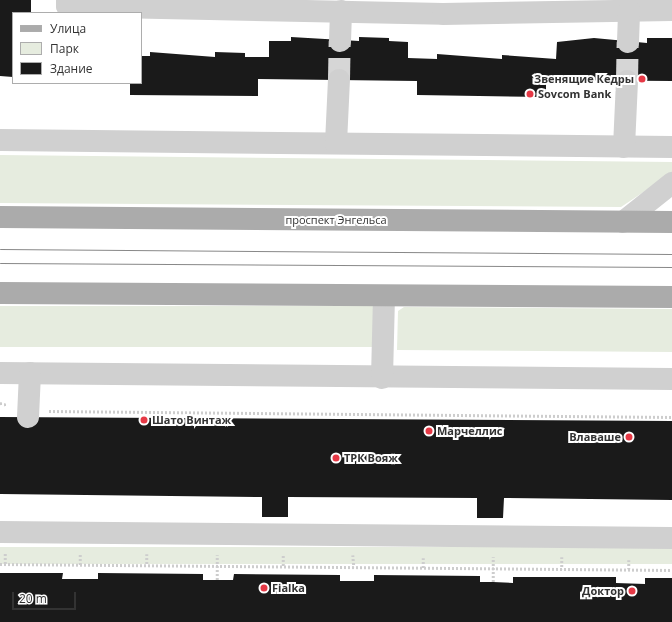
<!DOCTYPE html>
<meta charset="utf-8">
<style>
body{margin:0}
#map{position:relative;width:672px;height:622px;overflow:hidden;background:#fff;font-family:"Open Sans",sans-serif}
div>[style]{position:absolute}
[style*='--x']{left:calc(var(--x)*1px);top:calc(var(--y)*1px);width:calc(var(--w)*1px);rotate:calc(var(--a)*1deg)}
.green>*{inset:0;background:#e6ecdf;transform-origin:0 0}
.building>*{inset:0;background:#1a1a1a}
.minor-tunnel>*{height:22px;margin-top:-11px;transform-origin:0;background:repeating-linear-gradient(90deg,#d6d6d6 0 22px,transparent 0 33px)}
.path>*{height:2.5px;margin-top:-1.25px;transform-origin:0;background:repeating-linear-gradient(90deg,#cdcdcd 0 2px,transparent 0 4px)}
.minor>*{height:22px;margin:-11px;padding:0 11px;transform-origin:11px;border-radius:11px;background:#d0d0d0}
.major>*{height:22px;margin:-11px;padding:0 11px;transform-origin:11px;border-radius:11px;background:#ababab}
.tram>*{height:1px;margin:-0.5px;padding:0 0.5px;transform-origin:0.5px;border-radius:0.5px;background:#888}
.dots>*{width:11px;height:11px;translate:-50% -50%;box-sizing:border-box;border:2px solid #fff;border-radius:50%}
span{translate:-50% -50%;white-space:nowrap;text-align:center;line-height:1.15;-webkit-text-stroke:4px #fff;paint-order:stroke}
.poi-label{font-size:11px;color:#333;font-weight:700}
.right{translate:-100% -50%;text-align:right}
.left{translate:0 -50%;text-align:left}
.street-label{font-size:11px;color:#333}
.legend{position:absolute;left:12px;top:12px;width:130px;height:72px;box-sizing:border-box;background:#fff;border:1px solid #adadad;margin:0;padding:5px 7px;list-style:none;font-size:12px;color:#333}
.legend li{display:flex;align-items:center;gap:8px;height:20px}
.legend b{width:20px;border:1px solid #adadad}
.scale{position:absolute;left:12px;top:592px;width:64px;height:18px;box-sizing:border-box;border:2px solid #333;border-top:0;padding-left:5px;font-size:12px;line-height:14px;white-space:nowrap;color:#333;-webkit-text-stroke:3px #fff;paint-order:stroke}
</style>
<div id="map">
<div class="green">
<i style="clip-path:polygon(0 155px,672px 162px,672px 173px,621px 207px,0 203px)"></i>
<i style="left:0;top:306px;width:373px;height:41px"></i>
<i style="clip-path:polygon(404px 307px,672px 309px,672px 352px,397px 350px,398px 311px)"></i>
<i style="left:0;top:547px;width:672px;height:17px"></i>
</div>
<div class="building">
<i style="clip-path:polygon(0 0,31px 0,31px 13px,13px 13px,13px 77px,0 76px)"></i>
<i style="clip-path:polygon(291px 37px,359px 41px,359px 37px,389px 38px,389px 41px,408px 42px,408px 58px,437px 59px,437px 54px,502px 59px,502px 55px,556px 59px,557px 42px,594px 38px,647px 43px,647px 38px,672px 38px,672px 81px,546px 80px,546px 97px,417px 95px,417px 81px,258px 79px,258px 96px,130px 95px,130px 83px,141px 83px,141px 56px,150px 56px,150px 52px,215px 57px,215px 52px,245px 53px,245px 57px,269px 57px,269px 41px,291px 41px)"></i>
<i style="clip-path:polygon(0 417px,672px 421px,672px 500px,504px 498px,503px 518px,477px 518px,477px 498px,288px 497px,288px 517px,262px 517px,262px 497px,0 494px)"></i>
<i style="clip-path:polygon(0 573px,63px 573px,62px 579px,98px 579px,98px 573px,203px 574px,203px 580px,233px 580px,234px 574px,340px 575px,340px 581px,374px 581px,374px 575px,480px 576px,480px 582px,493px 582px,513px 583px,513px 577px,616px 577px,616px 583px,645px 584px,645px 578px,672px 578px,672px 622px,0 622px)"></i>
</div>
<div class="minor-tunnel">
<i style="--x:339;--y:80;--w:39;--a:-89"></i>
<i style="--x:627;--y:81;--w:39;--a:-89"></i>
</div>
<div class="path">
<i style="--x:0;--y:403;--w:7;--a:16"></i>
<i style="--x:49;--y:411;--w:623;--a:0.55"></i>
<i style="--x:147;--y:554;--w:11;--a:90"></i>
<i style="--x:353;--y:555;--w:12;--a:85"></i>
<i style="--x:562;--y:557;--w:12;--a:90"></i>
<i style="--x:629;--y:560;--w:9;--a:90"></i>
<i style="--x:0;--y:564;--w:672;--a:0.51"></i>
<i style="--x:5;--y:564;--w:12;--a:-90"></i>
<i style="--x:80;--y:565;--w:12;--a:-90"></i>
<i style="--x:283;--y:566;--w:11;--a:-90"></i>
<i style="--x:423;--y:568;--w:10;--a:-90"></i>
<i style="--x:217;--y:580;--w:25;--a:-90"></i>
<i style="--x:493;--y:582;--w:25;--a:-90"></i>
</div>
<div class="minor">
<i style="--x:67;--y:0;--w:6;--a:90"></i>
<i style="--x:67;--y:6;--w:376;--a:1.2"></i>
<i style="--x:443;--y:14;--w:229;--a:-1"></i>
<i style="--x:340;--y:41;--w:30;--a:-88"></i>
<i style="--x:628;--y:42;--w:31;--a:-88"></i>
<i style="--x:0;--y:140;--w:672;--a:0.6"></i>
<i style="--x:336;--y:143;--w:63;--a:-87.3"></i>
<i style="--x:624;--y:147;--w:66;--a:-87.4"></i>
<i style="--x:623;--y:222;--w:63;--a:-38.5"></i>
<i style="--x:0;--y:373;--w:672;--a:0.51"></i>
<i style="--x:382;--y:378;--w:82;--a:-88.6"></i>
<i style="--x:28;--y:417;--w:44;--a:-87.4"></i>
<i style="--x:0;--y:532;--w:672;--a:0.51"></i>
</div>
<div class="major">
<i style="--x:0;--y:217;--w:672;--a:0.43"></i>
<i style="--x:0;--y:293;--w:672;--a:0.34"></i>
</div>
<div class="tram">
<i style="--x:0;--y:249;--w:672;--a:0.43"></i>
<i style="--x:0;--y:263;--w:672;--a:0.34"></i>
</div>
<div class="dots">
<i style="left:642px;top:79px;background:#e63946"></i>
<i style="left:530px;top:94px;background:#e63946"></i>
<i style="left:144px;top:420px;background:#e63946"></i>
<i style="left:429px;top:431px;background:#e63946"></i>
<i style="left:629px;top:437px;background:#e63946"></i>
<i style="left:336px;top:458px;background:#e63946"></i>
<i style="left:264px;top:588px;background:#e63946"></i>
<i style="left:632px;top:591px;background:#e63946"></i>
</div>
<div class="poi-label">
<span class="right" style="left:634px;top:79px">Звенящие Кедры</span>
<span class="left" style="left:538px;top:94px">Sovcom Bank</span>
<span class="left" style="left:152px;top:420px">Шато Винтаж</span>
<span class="left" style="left:437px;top:431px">Марчеллис</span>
<span class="right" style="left:621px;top:437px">Влаваше</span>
<span class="left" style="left:344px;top:458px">ТРК Вояж</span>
<span class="left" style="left:272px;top:588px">Fialka</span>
<span class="right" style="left:624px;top:591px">Доктор</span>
</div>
<div class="street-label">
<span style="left:336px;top:220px">проспект Энгельса</span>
</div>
<ul class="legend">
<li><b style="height:5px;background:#ababab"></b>Улица</li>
<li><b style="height:11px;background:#e6ecdf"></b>Парк</li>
<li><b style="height:11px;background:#1a1a1a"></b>Здание</li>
</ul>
<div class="scale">20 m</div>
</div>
